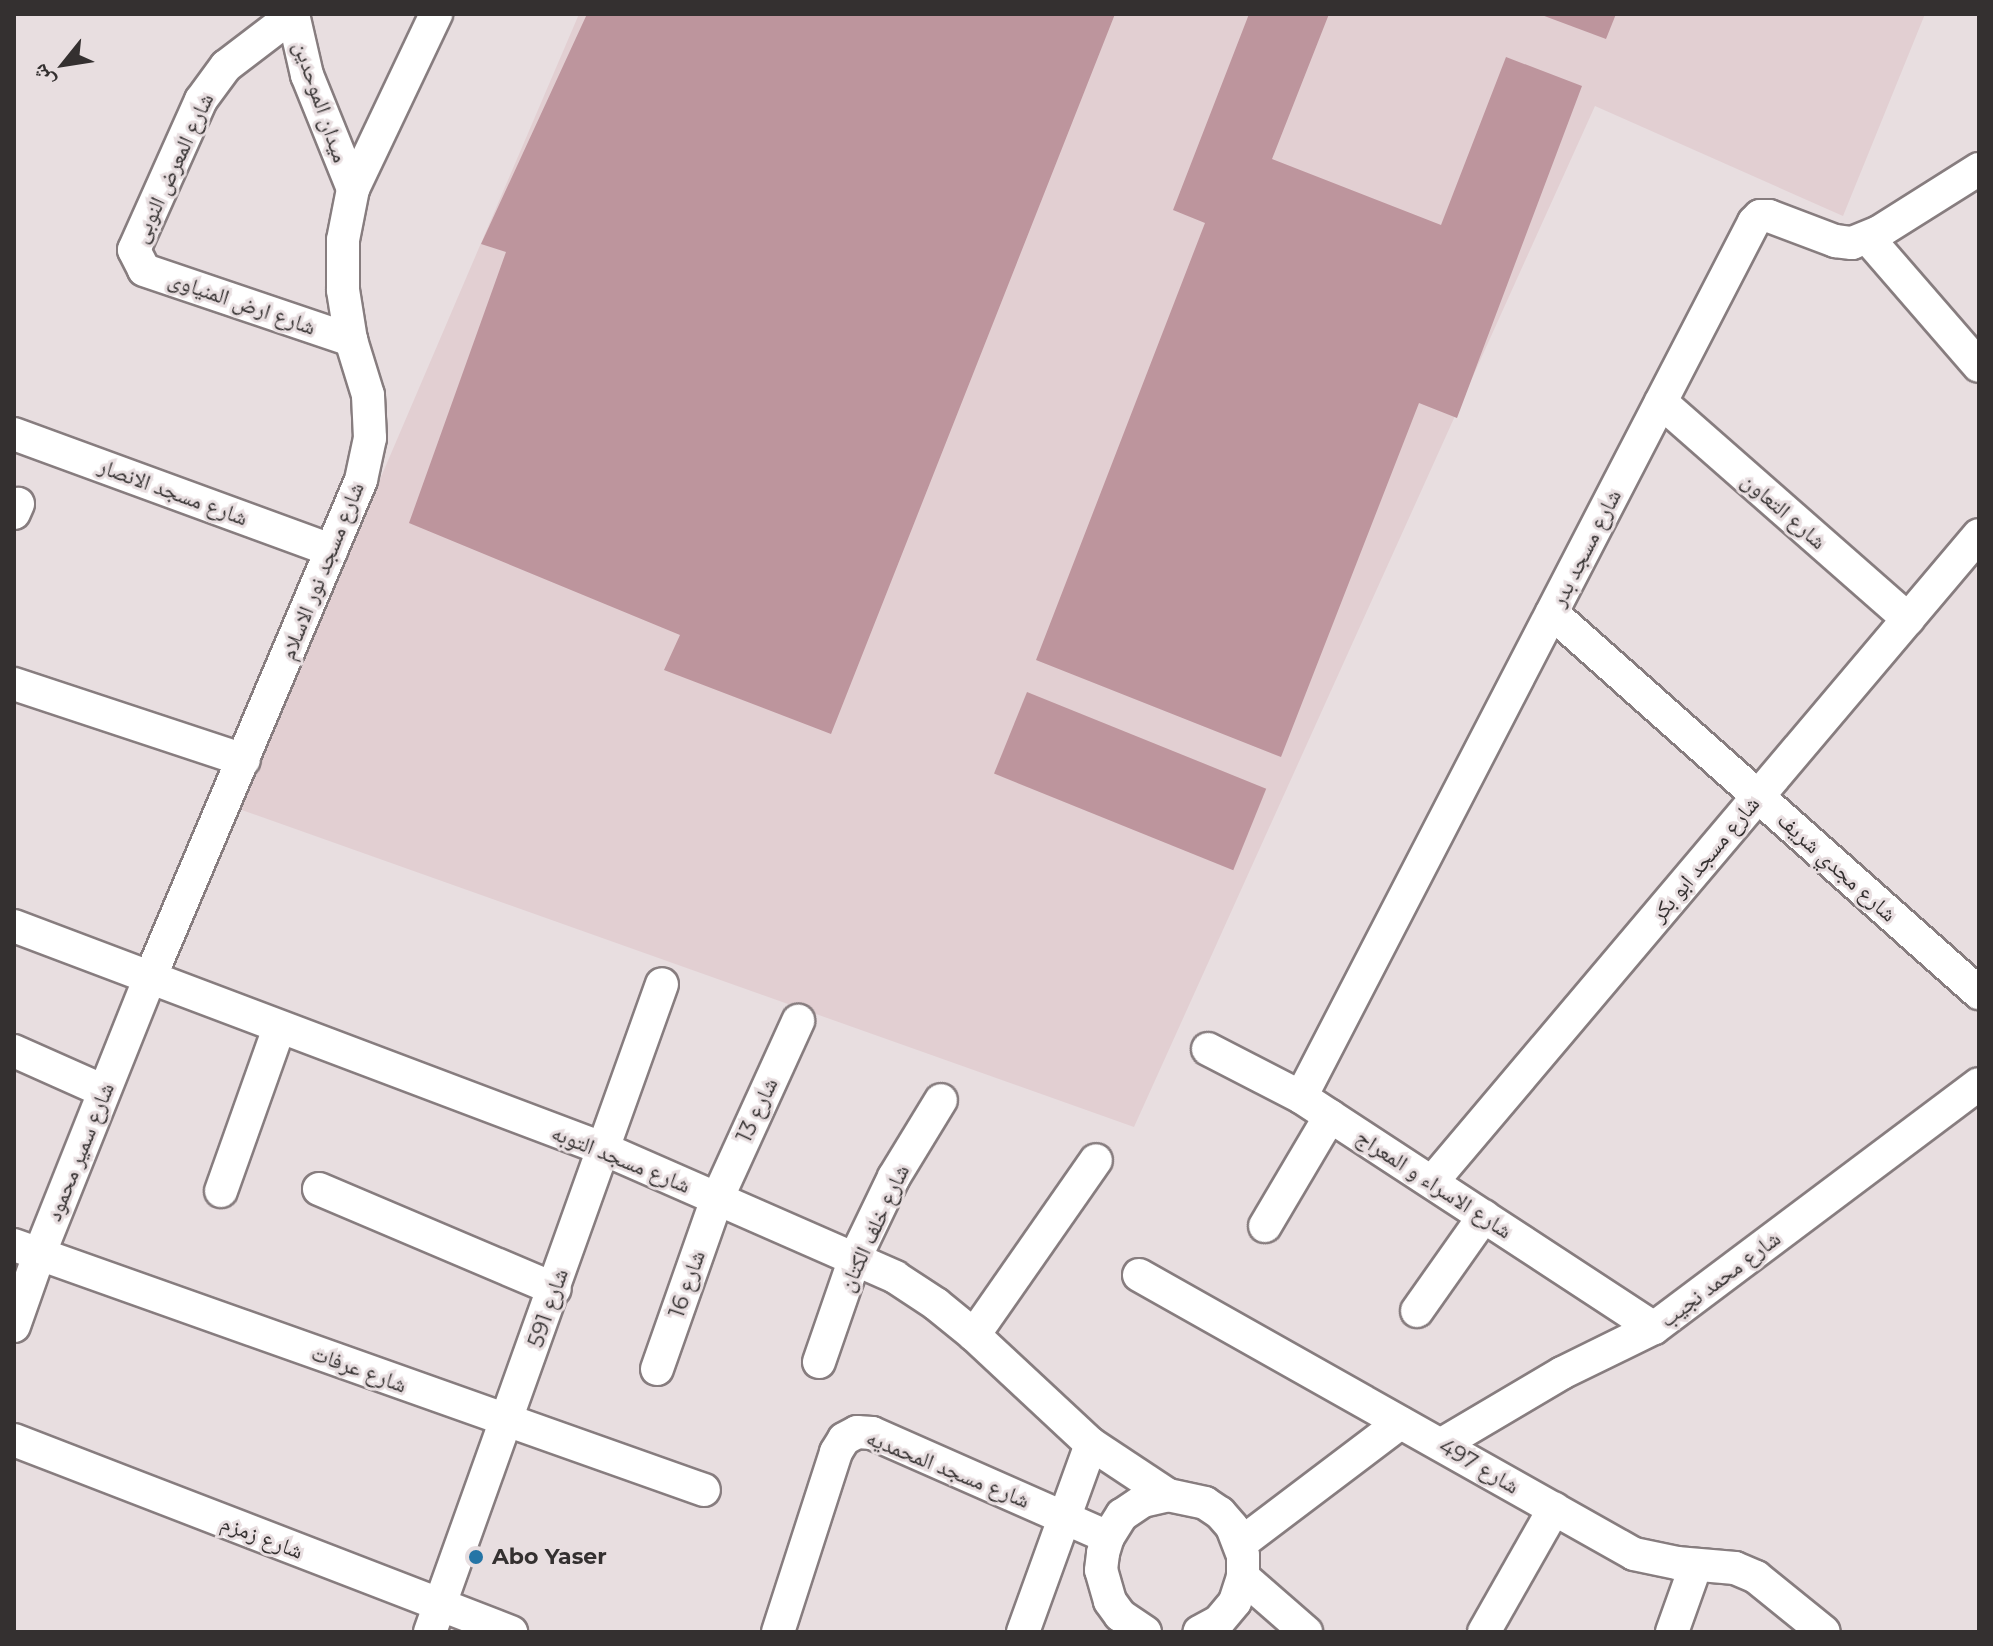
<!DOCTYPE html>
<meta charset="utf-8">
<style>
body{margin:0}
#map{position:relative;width:1993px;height:1646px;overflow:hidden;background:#e8dee0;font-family:Montserrat,"Noto Naskh Arabic",sans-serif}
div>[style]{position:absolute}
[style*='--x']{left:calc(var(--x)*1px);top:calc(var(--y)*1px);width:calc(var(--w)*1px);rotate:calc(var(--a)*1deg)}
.built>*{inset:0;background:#e2cfd2}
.building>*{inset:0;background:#bd959d;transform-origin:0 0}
.roads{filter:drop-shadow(2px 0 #877d7f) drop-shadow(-2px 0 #877d7f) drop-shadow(0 2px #877d7f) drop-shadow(0 -2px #877d7f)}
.minor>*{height:32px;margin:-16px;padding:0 16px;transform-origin:16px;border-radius:16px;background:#fff}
.dots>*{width:22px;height:22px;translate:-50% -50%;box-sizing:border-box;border:4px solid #e8dee0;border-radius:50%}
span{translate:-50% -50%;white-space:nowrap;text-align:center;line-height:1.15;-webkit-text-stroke:6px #e8dee0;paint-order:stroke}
.street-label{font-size:22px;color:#343030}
.poi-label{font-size:22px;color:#343030;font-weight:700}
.left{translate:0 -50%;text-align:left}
.frame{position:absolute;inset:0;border:16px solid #343030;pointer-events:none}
.north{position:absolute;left:24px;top:24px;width:80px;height:80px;-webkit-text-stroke:6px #e8dee0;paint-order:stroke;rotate:240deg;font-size:22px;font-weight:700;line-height:32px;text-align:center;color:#343030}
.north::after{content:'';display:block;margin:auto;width:28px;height:36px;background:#343030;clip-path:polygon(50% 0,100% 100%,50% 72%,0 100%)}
</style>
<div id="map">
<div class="built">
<i style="clip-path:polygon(579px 14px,1925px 14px,1843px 216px,1595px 106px,1134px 1127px,239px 809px)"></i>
</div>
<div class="building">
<i style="clip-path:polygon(587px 14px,1115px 14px,831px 734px,664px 670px,680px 635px,409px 523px,506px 252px,481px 244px)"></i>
<i style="clip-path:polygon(1249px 14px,1329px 14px,1272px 159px,1441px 225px,1506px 57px,1582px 86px,1457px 418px,1419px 403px,1281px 757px,1036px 660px,1205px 223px,1173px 210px)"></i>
<i style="clip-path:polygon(1539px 14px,1616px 14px,1606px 39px)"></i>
<i style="left:1027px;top:692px;width:258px;height:88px;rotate:22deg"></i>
</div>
<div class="roads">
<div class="minor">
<i style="--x:293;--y:14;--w:63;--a:77.1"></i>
<i style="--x:307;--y:75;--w:123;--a:68"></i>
<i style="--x:293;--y:15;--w:84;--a:142.7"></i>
<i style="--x:226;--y:66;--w:42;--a:126.3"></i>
<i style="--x:201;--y:100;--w:164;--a:114.1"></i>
<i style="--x:134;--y:250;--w:22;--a:63"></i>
<i style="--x:144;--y:270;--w:219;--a:18.7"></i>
<i style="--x:1868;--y:238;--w:169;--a:49.1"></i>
<i style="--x:1661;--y:402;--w:329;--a:41.3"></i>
<i style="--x:14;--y:434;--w:338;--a:20.1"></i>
<i style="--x:14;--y:513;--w:10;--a:-66"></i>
<i style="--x:1552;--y:613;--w:572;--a:41.67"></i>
<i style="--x:14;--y:684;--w:242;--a:18.3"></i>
<i style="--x:14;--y:926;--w:631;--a:20.7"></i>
<i style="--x:604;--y:1149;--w:318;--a:23.7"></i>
<i style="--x:895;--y:1277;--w:49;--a:33.4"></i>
<i style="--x:936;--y:1304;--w:49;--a:39.2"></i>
<i style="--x:974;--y:1335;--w:160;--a:43"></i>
<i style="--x:1091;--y:1444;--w:92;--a:33.5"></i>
<i style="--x:1208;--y:1049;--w:105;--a:27.3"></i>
<i style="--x:1301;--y:1097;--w:422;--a:33.2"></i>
<i style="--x:14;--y:1051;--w:98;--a:24"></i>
<i style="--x:1301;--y:1097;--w:985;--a:-62.63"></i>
<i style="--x:1754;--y:222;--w:8;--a:-45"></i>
<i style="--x:1760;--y:216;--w:9;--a:0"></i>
<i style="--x:1769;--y:216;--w:71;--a:20.7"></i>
<i style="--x:1835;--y:241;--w:17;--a:7"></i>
<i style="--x:1852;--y:243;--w:29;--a:-22"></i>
<i style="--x:1879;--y:232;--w:118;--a:-32.2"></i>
<i style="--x:1432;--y:1182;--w:847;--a:-49.79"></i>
<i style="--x:319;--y:1189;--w:256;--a:23"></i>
<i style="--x:221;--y:1191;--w:173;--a:-70.4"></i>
<i style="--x:1265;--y:1226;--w:128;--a:-59.4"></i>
<i style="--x:14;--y:1245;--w:732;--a:19.55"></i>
<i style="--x:1139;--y:1275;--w:568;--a:29.41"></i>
<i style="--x:1634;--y:1554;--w:44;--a:11.8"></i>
<i style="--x:1677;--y:1563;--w:58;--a:4.9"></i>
<i style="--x:1735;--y:1568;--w:23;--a:23"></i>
<i style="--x:1756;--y:1577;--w:87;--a:39"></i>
<i style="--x:1417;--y:1311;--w:116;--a:-54.8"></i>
<i style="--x:14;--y:1326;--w:75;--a:-70.6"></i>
<i style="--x:39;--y:1255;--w:296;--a:-68.2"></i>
<i style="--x:149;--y:980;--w:543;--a:-67.02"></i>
<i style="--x:361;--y:480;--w:43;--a:-77.9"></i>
<i style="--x:370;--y:438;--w:43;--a:-92.7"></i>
<i style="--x:368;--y:395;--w:58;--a:-107.2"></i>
<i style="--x:351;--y:340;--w:51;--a:-99.1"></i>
<i style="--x:343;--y:290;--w:50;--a:-90"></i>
<i style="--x:343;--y:240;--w:52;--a:-78.9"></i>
<i style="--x:353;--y:189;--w:194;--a:-64.6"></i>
<i style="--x:974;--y:1335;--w:213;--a:-55.1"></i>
<i style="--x:819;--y:1362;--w:110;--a:-70.9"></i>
<i style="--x:855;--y:1258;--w:90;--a:-64.3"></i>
<i style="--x:894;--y:1177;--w:90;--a:-58.6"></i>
<i style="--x:657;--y:1369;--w:180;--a:-70.6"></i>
<i style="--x:717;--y:1199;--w:196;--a:-65.5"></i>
<i style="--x:14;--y:1440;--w:533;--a:21.12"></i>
<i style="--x:1442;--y:1444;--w:139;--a:-30.6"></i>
<i style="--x:1562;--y:1373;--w:102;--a:-26.1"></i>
<i style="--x:1654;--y:1328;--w:406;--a:-36.9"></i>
<i style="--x:1240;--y:1544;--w:201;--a:-37.1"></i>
<i style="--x:1243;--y:1577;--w:84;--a:41.1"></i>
<i style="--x:430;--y:1632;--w:688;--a:-70.3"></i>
<i style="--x:778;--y:1632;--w:189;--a:-72.1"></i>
<i style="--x:836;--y:1452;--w:15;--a:-58"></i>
<i style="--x:844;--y:1439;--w:15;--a:-28"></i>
<i style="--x:857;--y:1432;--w:15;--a:4"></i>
<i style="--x:872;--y:1433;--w:258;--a:23.8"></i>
<i style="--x:1023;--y:1632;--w:200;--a:-70.1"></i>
<i style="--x:1145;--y:1632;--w:30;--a:-146"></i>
<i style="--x:1120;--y:1615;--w:17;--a:-126"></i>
<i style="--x:1110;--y:1601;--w:32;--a:-106"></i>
<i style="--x:1101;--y:1570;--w:17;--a:-83"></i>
<i style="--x:1103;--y:1553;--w:17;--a:-73"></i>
<i style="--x:1108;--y:1537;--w:26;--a:-58"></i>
<i style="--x:1122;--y:1515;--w:25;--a:-34"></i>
<i style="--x:1143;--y:1501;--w:26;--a:-13"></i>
<i style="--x:1168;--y:1495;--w:38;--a:12"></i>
<i style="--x:1205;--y:1503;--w:18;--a:34"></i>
<i style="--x:1220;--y:1513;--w:18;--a:49"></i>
<i style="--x:1232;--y:1527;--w:30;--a:69"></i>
<i style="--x:1243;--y:1555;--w:22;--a:90"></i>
<i style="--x:1243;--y:1577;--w:26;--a:108"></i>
<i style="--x:1235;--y:1602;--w:26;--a:130"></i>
<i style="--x:1218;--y:1622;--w:21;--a:152"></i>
<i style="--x:1484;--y:1632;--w:142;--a:-60.4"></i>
<i style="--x:1672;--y:1632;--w:71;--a:-70.3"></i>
</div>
</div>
<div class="dots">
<i style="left:476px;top:1557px;background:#2575a6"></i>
</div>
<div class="street-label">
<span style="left:321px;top:102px;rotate:71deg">ميدان الموحدين</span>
<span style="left:173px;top:168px;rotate:-65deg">شارع المعرض النوبى</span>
<span style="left:242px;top:303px;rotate:19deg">شارع ارض المنياوى</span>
<span style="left:173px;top:492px;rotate:20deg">شارع مسجد الانصار</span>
<span style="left:1784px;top:511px;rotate:41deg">شارع التعاون</span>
<span style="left:1586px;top:548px;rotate:-63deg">شارع مسجد بدر</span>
<span style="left:322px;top:571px;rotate:-68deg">شارع مسجد نور الاسلام</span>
<span style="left:1705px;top:859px;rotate:-50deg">شارع مسجد ابو بكر</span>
<span style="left:1837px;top:867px;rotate:42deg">شارع مجدي شريف</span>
<span style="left:757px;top:1110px;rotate:-65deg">شارع 13</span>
<span style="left:80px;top:1152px;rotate:-68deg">شارع سمير محمود</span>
<span style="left:621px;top:1159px;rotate:22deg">شارع مسجد التوبه</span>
<span style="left:1434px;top:1184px;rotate:33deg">شارع الاسراء و المعراج</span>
<span style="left:874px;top:1228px;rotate:-65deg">شارع خلف الكتان</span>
<span style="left:1720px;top:1279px;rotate:-37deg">شارع محمد نجيب</span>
<span style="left:687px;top:1284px;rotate:-71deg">شارع 16</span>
<span style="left:548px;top:1308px;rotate:-71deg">شارع 591</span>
<span style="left:359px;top:1369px;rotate:20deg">شارع عرفات</span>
<span style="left:1479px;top:1466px;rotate:30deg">شارع 497</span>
<span style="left:948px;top:1469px;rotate:22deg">شارع مسجد المحمديه</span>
<span style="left:262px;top:1537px;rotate:21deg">شارع زمزم</span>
</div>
<div class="poi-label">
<span class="left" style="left:492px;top:1557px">Abo Yaser</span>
</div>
<div class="frame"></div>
<div class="north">ش</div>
</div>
